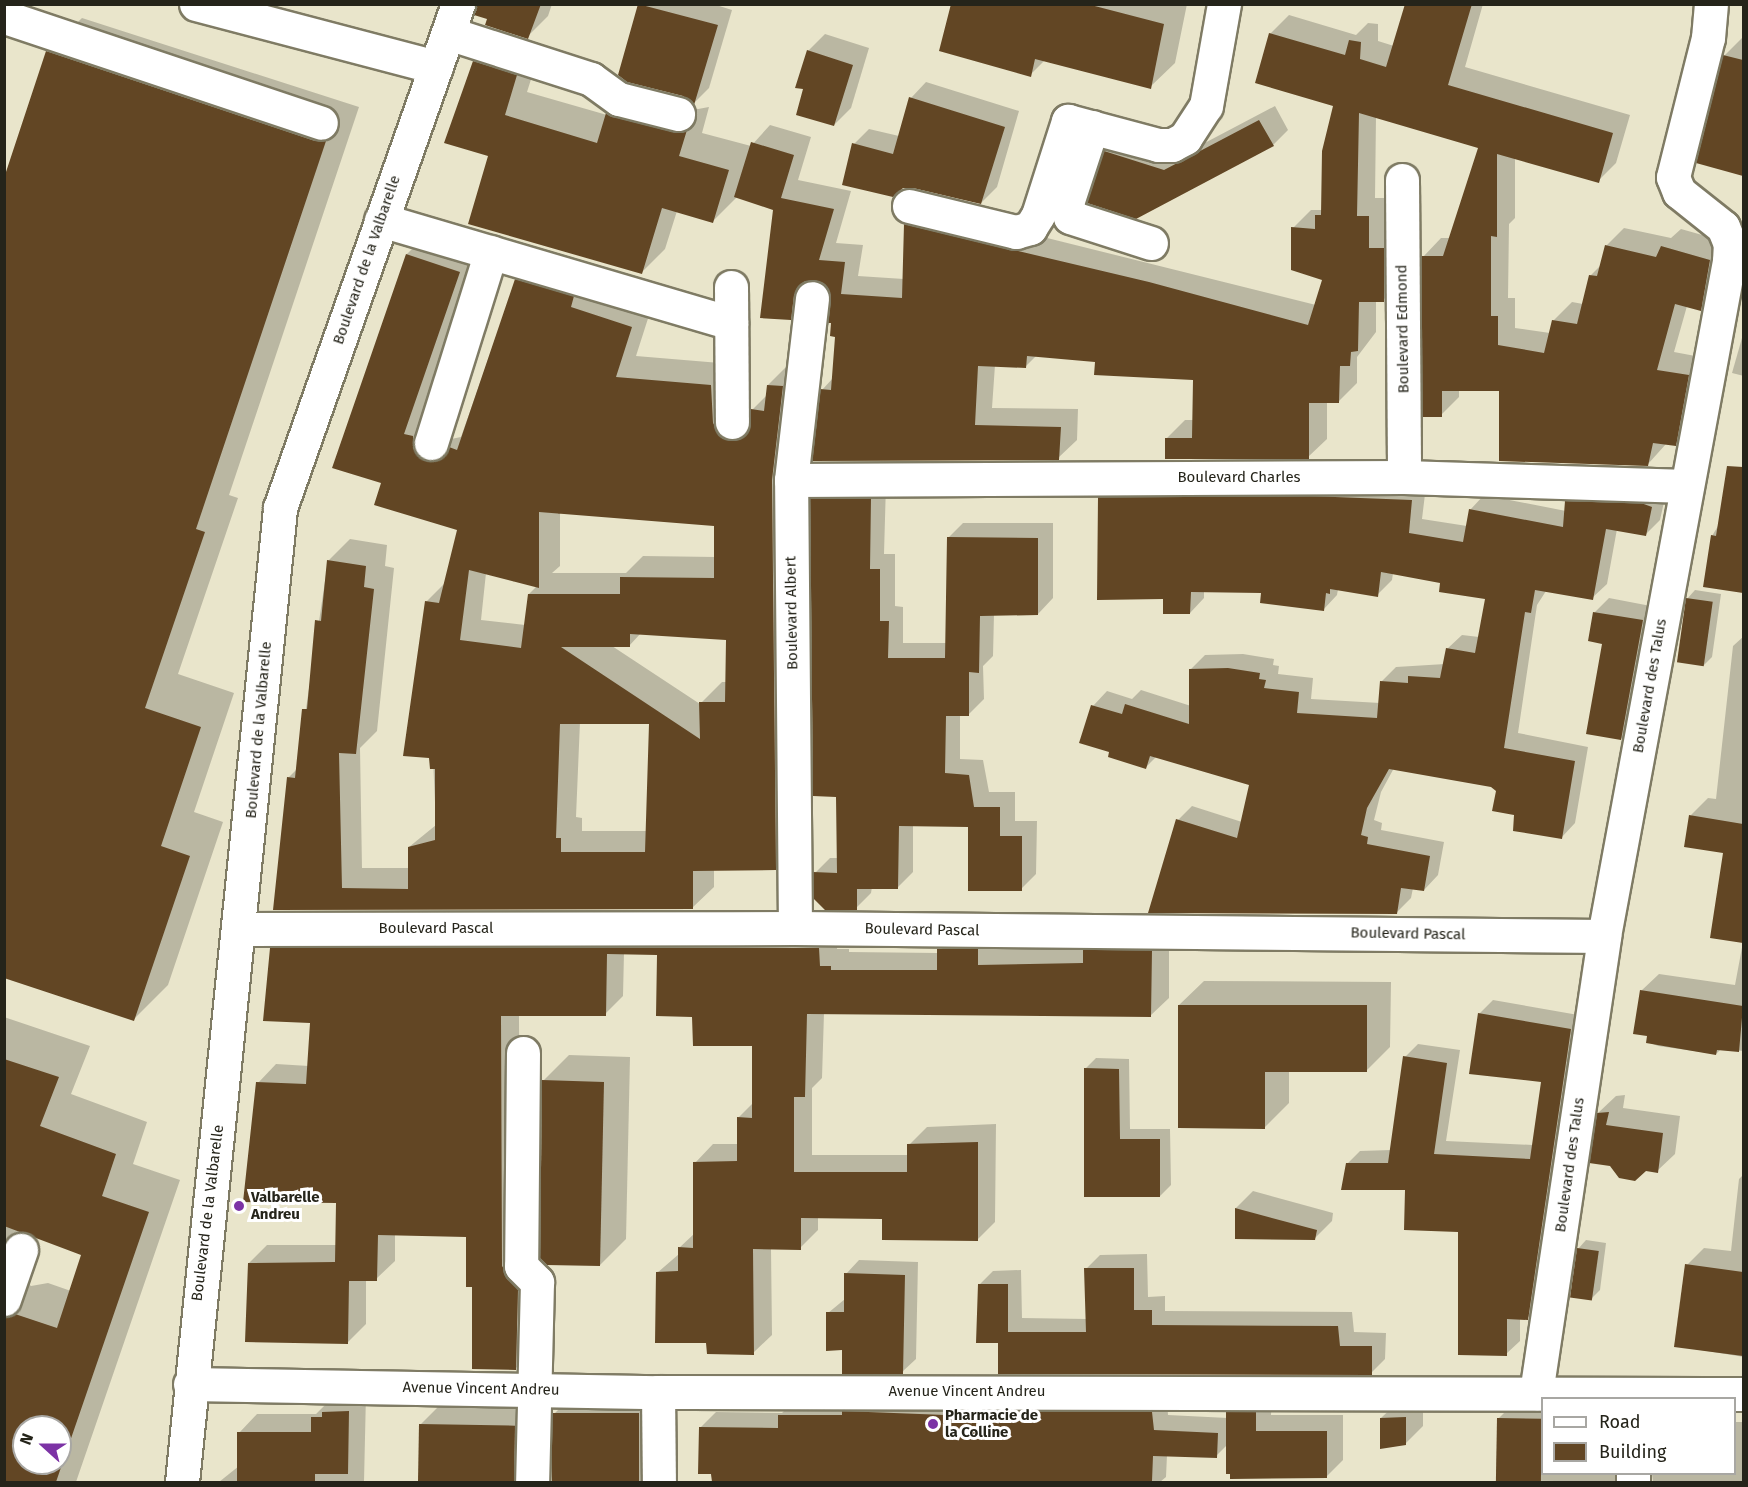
<!DOCTYPE html>
<style>
body{margin:0}
#map{position:relative;width:1748px;height:1487px;overflow:hidden;background:#e9e5cb;font-family:"Fira Sans",sans-serif}
div>[style]{position:absolute}
[style*='--x']{left:calc(var(--x)*1px);top:calc(var(--y)*1px);width:calc(var(--w)*1px);rotate:calc(var(--a)*1deg)}
.shadow>*{inset:0;background:#0003}
.building>*{inset:0;background:#624624;transform-origin:0 0}
.roads{filter:drop-shadow(2px 0 #7f7b64) drop-shadow(-2px 0 #7f7b64) drop-shadow(0 2px #7f7b64) drop-shadow(0 -2px #7f7b64)}
.minor>*{height:33px;margin:-16.5px;padding:0 16.5px;transform-origin:16.5px;border-radius:16.5px;background:#fff}
.dots>*{width:16px;height:16px;translate:-50% -50%;box-sizing:border-box;border:3px solid #fff;border-radius:50%}
span{translate:-50% -50%;white-space:nowrap;text-align:center;line-height:1.15;-webkit-text-stroke:6px #fff;paint-order:stroke}
.street-label{font-size:15px;color:#25241a}
.poi-label{font-size:15px;color:#25241a;font-weight:700}
.left{translate:0 -50%;text-align:left}
.frame{position:absolute;inset:0;border:6px solid #25241a;pointer-events:none}
.legend{position:absolute;left:1541px;top:1397px;width:195px;height:78px;box-sizing:border-box;background:#fff;border:2px solid #a8a7a3;margin:0;padding:8px 10px;list-style:none;font-size:18px;color:#25241a}
.legend li{display:flex;align-items:center;gap:12px;height:30px}
.legend b{width:30px;border:2px solid #a8a7a3}
.north{position:absolute;left:12px;top:1415px;width:60px;height:60px;box-sizing:border-box;background:#fff;border:2px solid #a8a7a3;border-radius:50%;rotate:291deg;font-size:16px;font-weight:700;line-height:24px;text-align:center;color:#25241a}
.north::after{content:'';display:block;margin:auto;width:21px;height:27px;background:#7c33a5;clip-path:polygon(50% 0,100% 100%,50% 72%,0 100%)}
</style>
<div id="map">
<div class="shadow">
<i style="clip-path:polygon(494px 4px,552px 4px,548px 16px,527px 37px)"></i>
<i style="clip-path:polygon(639px 4px,713px 4px,732px 10px,709px 88px,694px 103px)"></i>
<i style="clip-path:polygon(952px 4px,1187px 4px,1175px 63px,1150px 87px,1045px 60px,1030px 75px)"></i>
<i style="clip-path:polygon(1406px 4px,1483px 4px,1465px 67px,1630px 115px,1616px 163px,1598px 181px,1515px 157px,1515px 218px,1509px 224px,1508px 298px,1515px 298px,1515px 328px,1550px 333px,1553px 321px,1572px 302px,1583px 304px,1590px 276px,1601px 265px,1606px 246px,1624px 228px,1671px 238px,1681px 229px,1727px 242px,1718px 292px,1700px 310px,1687px 306px,1674px 352px,1706px 358px,1693px 426px,1675px 445px,1666px 444px,1648px 464px,1501px 389px,1459px 389px,1459px 397px,1441px 415px,1423px 257px,1441px 238px,1450px 238px,1480px 147px,1376px 117px,1375px 198px,1387px 198px,1402px 282px,1383px 300px,1376px 300px,1376px 332px,1357px 357px,1357px 383px,1339px 401px,1327px 401px,1327px 439px,1308px 457px,1167px 438px,1185px 420px,1194px 420px,1195px 378px,1097px 361px,1036px 356px,1026px 366px,995px 365px,992px 408px,1078px 409px,1077px 440px,1058px 458px,822px 390px,833px 378px,837px 335px,831px 291px,823px 281px,811px 280px,808px 300px,790px 319px,775px 209px,737px 197px,713px 221px,677px 211px,665px 249px,642px 272px,470px 223px,490px 155px,474px 62px,498px 38px,540px 51px,527px 92px,607px 115px,631px 90px,698px 109px,709px 107px,702px 133px,751px 146px,770px 125px,811px 137px,798px 180px,851px 191px,836px 243px,863px 245px,858px 276px,904px 279px,905px 225px,923px 207px,1316px 305px,1323px 279px,1293px 228px,1311px 210px,1322px 210px,1335px 105px,1270px 34px,1289px 15px,1356px 35px,1368px 23px,1378px 24px,1378px 41px,1394px 46px)"></i>
<i style="clip-path:polygon(82px 18px,359px 107px,229px 495px,238px 498px,178px 674px,234px 693px,194px 812px,223px 822px,168px 985px,134px 1019px,4px 180px,48px 51px)"></i>
<i style="clip-path:polygon(825px 34px,869px 48px,851px 108px,834px 125px,805px 88px,808px 51px)"></i>
<i style="clip-path:polygon(1744px 36px,1744px 175px,1698px 162px,1724px 56px)"></i>
<i style="clip-path:polygon(926px 82px,1019px 111px,997px 187px,981px 203px,854px 144px,869px 129px,899px 136px,911px 98px)"></i>
<i style="clip-path:polygon(1275px 106px,1288px 130px,1273px 145px,1089px 202px,1105px 151px,1121px 136px,1180px 156px)"></i>
<i style="clip-path:polygon(evenodd,428px 233px,481px 251px,446px 440px,461px 437px,516px 280px,538px 259px,652px 306px,636px 356px,732px 364px,745px 418px,751px 418px,752px 410px,767px 395px,768px 385px,789px 364px,796px 847px,775px 869px,714px 869px,714px 887px,692px 908px,275px 909px,288px 778px,297px 769px,328px 561px,350px 539px,387px 545px,385px 566px,394px 568px,377px 731px,360px 748px,362px 868px,409px 868px,409px 847px,436px 825px,426px 602px,445px 583px,459px 529px,383px 482px,407px 254px,428px 233px,560px 512px,716px 525px,716px 557px,643px 556px,626px 573px,552px 573px,560px 566px,560px 512px,428px 233px,486px 573px,537px 586px,529px 594px,525px 625px,481px 620px,486px 573px,428px 233px,641px 633px,728px 638px,727px 682px,722px 682px,700px 704px,612px 646px,629px 646px,641px 633px,428px 233px,580px 722px,651px 723px,648px 831px,582px 831px,582px 818px,576px 817px,580px 722px)"></i>
<i style="clip-path:polygon(1744px 331px,1744px 376px,1732px 373px)"></i>
<i style="clip-path:polygon(1114px 483px,1426px 486px,1422px 519px,1467px 526px,1470px 510px,1484px 495px,1566px 511px,1566px 502px,1581px 487px,1666px 493px,1660px 520px,1645px 535px,1617px 529px,1607px 584px,1592px 598px,1546px 591px,1537px 605px,1518px 733px,1588px 747px,1575px 823px,1561px 838px,1516px 814px,1492px 785px,1394px 768px,1381px 792px,1374px 820px,1382px 823px,1381px 830px,1444px 842px,1438px 875px,1424px 890px,1413px 888px,1411px 898px,1397px 912px,1178px 820px,1192px 806px,1242px 822px,1251px 784px,1157px 756px,1146px 767px,1111px 751px,1093px 706px,1107px 691px,1132px 699px,1141px 690px,1191px 706px,1190px 670px,1205px 655px,1243px 654px,1274px 659px,1273px 665px,1279px 666px,1278px 674px,1313px 678px,1311px 699px,1380px 703px,1381px 682px,1396px 667px,1445px 664px,1447px 649px,1462px 635px,1479px 637px,1486px 598px,1441px 581px,1393px 573px,1392px 580px,1377px 595px,1338px 589px,1337px 595px,1323px 610px,1263px 592px,1204px 591px,1204px 598px,1190px 613px,1165px 597px,1099px 498px)"></i>
<i style="clip-path:polygon(827px 484px,886px 484px,884px 554px,895px 554px,895px 606px,903px 607px,903px 643px,946px 643px,948px 538px,963px 523px,1053px 523px,1053px 598px,1038px 614px,994px 614px,993px 656px,983px 666px,984px 699px,968px 715px,960px 715px,960px 759px,983px 760px,989px 792px,1015px 792px,1015px 821px,1037px 821px,1036px 874px,1021px 889px,970px 826px,913px 825px,913px 872px,898px 887px,872px 887px,871px 893px,856px 908px,815px 873px,830px 858px,838px 858px,838px 796px,811px 499px)"></i>
<i style="clip-path:polygon(1739px 491px,1744px 492px,1744px 592px,1704px 585px,1712px 536px)"></i>
<i style="clip-path:polygon(1695px 590px,1721px 594px,1712px 657px,1704px 665px,1687px 599px)"></i>
<i style="clip-path:polygon(1609px 598px,1656px 607px,1634px 725px,1621px 739px,1604px 642px,1590px 640px,1595px 612px)"></i>
<i style="clip-path:polygon(1744px 636px,1744px 1051px,1721px 1049px,1716px 1054px,1658px 1046px,1648px 1042px,1641px 991px,1659px 974px,1735px 985px,1743px 942px,1724px 852px,1691px 815px,1708px 798px,1716px 799px,1733px 646px)"></i>
<i style="clip-path:polygon(289px 930px,837px 930px,837px 949px,849px 949px,849px 952px,938px 953px,957px 932px,995px 931px,995px 947px,1089px 946px,1169px 933px,1169px 998px,1150px 1016px,824px 1013px,822px 1078px,812px 1088px,812px 1155px,909px 1155px,909px 1145px,927px 1127px,996px 1124px,995px 1222px,977px 1240px,883px 1218px,818px 1217px,818px 1230px,800px 1248px,771px 1248px,772px 1335px,753px 1353px,708px 1342px,657px 1273px,679px 1254px,679px 1248px,695px 1233px,695px 1163px,713px 1144px,739px 1144px,738px 1118px,754px 1102px,753px 1045px,694px 1015px,658px 953px,624px 953px,623px 996px,605px 1014px,519px 1014px,520px 1247px,534px 1350px,515px 1369px,474px 1285px,468px 1235px,395px 1234px,395px 1261px,376px 1279px,366px 1279px,366px 1324px,348px 1342px,249px 1263px,267px 1245px,336px 1245px,337px 1201px,258px 1083px,276px 1064px,309px 1066px,312px 1021px,271px 948px)"></i>
<i style="clip-path:polygon(1204px 981px,1391px 982px,1390px 1047px,1366px 1071px,1289px 1070px,1289px 1103px,1265px 1127px,1179px 1005px)"></i>
<i style="clip-path:polygon(1493px 1000px,1584px 1016px,1541px 1305px,1527px 1318px,1520px 1318px,1520px 1341px,1506px 1354px,1459px 1230px,1406px 1189px,1347px 1164px,1360px 1151px,1391px 1150px,1405px 1057px,1418px 1044px,1460px 1050px,1446px 1141px,1533px 1145px,1543px 1080px,1479px 1014px)"></i>
<i style="clip-path:polygon(evenodd,4px 1017px,90px 1046px,71px 1094px,147px 1122px,133px 1164px,180px 1180px,76px 1482px,4px 1482px,4px 1017px,24px 1232px,83px 1254px,71px 1291px,48px 1283px,31px 1286px,12px 1270px,24px 1232px,4px 1017px,24px 1427px,60px 1427px,60px 1463px,24px 1463px,24px 1427px)"></i>
<i style="clip-path:polygon(569px 1055px,630px 1057px,626px 1239px,600px 1265px,543px 1081px)"></i>
<i style="clip-path:polygon(1096px 1058px,1129px 1059px,1130px 1129px,1170px 1129px,1171px 1185px,1160px 1196px,1085px 1195px,1085px 1069px)"></i>
<i style="clip-path:polygon(1625px 1095px,1623px 1108px,1680px 1116px,1675px 1154px,1657px 1171px,1646px 1170px,1635px 1179px,1598px 1113px,1616px 1096px)"></i>
<i style="clip-path:polygon(1744px 1174px,1744px 1357px,1676px 1346px,1687px 1265px,1704px 1248px,1731px 1251px,1739px 1179px)"></i>
<i style="clip-path:polygon(1253px 1191px,1333px 1213px,1332px 1221px,1315px 1238px,1236px 1237px,1236px 1208px)"></i>
<i style="clip-path:polygon(1586px 1240px,1606px 1243px,1600px 1290px,1591px 1299px,1578px 1249px)"></i>
<i style="clip-path:polygon(1147px 1254px,1148px 1297px,1165px 1296px,1165px 1311px,1352px 1312px,1354px 1332px,1386px 1333px,1385px 1359px,1371px 1373px,1000px 1341px,979px 1285px,993px 1271px,1021px 1270px,1022px 1318px,1087px 1319px,1086px 1269px,1100px 1255px)"></i>
<i style="clip-path:polygon(859px 1260px,918px 1262px,916px 1359px,902px 1372px,828px 1313px,845px 1299px,846px 1274px)"></i>
<i style="clip-path:polygon(366px 1394px,364px 1482px,219px 1482px,239px 1466px,239px 1433px,257px 1414px,316px 1414px,331px 1399px)"></i>
<i style="clip-path:polygon(572px 1396px,657px 1396px,663px 1482px,552px 1482px,554px 1414px)"></i>
<i style="clip-path:polygon(1244px 1396px,1272px 1396px,1271px 1415px,1343px 1415px,1343px 1460px,1326px 1477px,1227px 1445px,1216px 1456px,1167px 1455px,1166px 1477px,1160px 1482px,713px 1482px,700px 1428px,716px 1412px,782px 1413px,795px 1400px,1167px 1397px,1168px 1415px,1228px 1418px,1228px 1412px)"></i>
<i style="clip-path:polygon(1399px 1401px,1423px 1401px,1423px 1426px,1405px 1444px,1381px 1418px)"></i>
<i style="clip-path:polygon(1515px 1402px,1542px 1402px,1542px 1474px,1628px 1474px,1619px 1482px,1496px 1480px,1498px 1419px)"></i>
<i style="clip-path:polygon(438px 1407px,532px 1407px,523px 1482px,420px 1482px,420px 1425px)"></i>
<i style="clip-path:polygon(1734px 1422px,1744px 1422px,1744px 1482px,1653px 1482px,1652px 1474px,1734px 1474px)"></i>
</div>
<div class="building">
<i style="clip-path:polygon(476px 4px,541px 4px,528px 39px,485px 25px,487px 19px,474px 15px)"></i>
<i style="clip-path:polygon(638px 4px,718px 25px,694px 105px,683px 96px,627px 82px,618px 75px)"></i>
<i style="clip-path:polygon(951px 4px,1087px 4px,1164px 24px,1151px 89px,1035px 59px,1031px 77px,939px 51px)"></i>
<i style="clip-path:polygon(1405px 4px,1472px 4px,1448px 85px,1613px 133px,1599px 183px,1497px 154px,1497px 237px,1491px 236px,1491px 316px,1498px 316px,1498px 345px,1544px 353px,1552px 320px,1577px 324px,1589px 275px,1597px 276px,1605px 245px,1656px 257px,1661px 246px,1710px 260px,1701px 311px,1675px 304px,1657px 370px,1689px 375px,1676px 446px,1653px 443px,1648px 466px,1499px 461px,1499px 391px,1442px 391px,1442px 417px,1422px 417px,1421px 256px,1443px 256px,1478px 148px,1359px 113px,1357px 216px,1369px 216px,1369px 248px,1384px 248px,1384px 302px,1359px 302px,1358px 351px,1351px 352px,1350px 366px,1340px 366px,1339px 403px,1309px 403px,1309px 459px,1165px 459px,1165px 438px,1192px 438px,1193px 380px,1094px 375px,1095px 362px,1027px 356px,1026px 368px,978px 366px,975px 425px,1061px 427px,1059px 460px,812px 461px,820px 389px,831px 390px,835px 337px,830px 336px,831px 323px,828px 323px,829px 291px,823px 283px,805px 281px,794px 295px,791px 320px,760px 318px,773px 210px,734px 197px,751px 142px,794px 155px,781px 198px,834px 209px,819px 260px,845px 262px,841px 294px,902px 298px,904px 224px,1149px 282px,1308px 325px,1322px 280px,1291px 270px,1291px 227px,1315px 229px,1315px 215px,1321px 215px,1322px 151px,1333px 106px,1255px 83px,1269px 33px,1345px 55px,1349px 40px,1361px 42px,1360px 59px,1386px 67px)"></i>
<i style="clip-path:polygon(807px 50px,853px 65px,834px 126px,796px 115px,803px 89px,795px 88px)"></i>
<i style="clip-path:polygon(46px 51px,315px 141px,326px 141px,196px 529px,205px 532px,145px 708px,201px 727px,161px 846px,190px 856px,134px 1021px,4px 978px,4px 178px)"></i>
<i style="clip-path:polygon(1723px 55px,1743px 60px,1743px 176px,1696px 163px)"></i>
<i style="clip-path:polygon(473px 61px,517px 75px,505px 115px,597px 143px,606px 113px,673px 132px,687px 130px,679px 156px,729px 170px,713px 223px,662px 208px,642px 274px,468px 224px,488px 156px,444px 143px)"></i>
<i style="clip-path:polygon(909px 97px,1005px 127px,981px 204px,913px 188px,903px 188px,893px 197px,842px 185px,852px 143px,893px 154px)"></i>
<i style="clip-path:polygon(1259px 120px,1274px 146px,1136px 219px,1087px 203px,1104px 151px,1164px 170px)"></i>
<i style="clip-path:polygon(evenodd,406px 254px,460px 272px,404px 434px,413px 436px,413px 448px,425px 461px,443px 457px,449px 447px,457px 450px,515px 279px,574px 296px,571px 307px,632px 327px,616px 377px,711px 385px,713px 423px,723px 439px,742px 438px,749px 431px,751px 409px,764px 411px,767px 385px,783px 386px,772px 480px,776px 870px,693px 871px,693px 909px,273px 910px,287px 777px,295px 778px,302px 709px,307px 709px,315px 620px,321px 621px,327px 560px,366px 566px,364px 587px,374px 589px,356px 754px,339px 753px,342px 888px,408px 889px,408px 847px,435px 840px,435px 769px,430px 769px,429px 758px,403px 756px,425px 601px,439px 603px,457px 530px,374px 505px,381px 483px,332px 468px,406px 254px,539px 512px,714px 526px,714px 578px,620px 577px,620px 594px,528px 594px,521px 648px,460px 640px,469px 570px,539px 588px,539px 512px,406px 254px,630px 634px,726px 640px,725px 702px,699px 702px,700px 739px,561px 647px,630px 647px,630px 634px,406px 254px,560px 724px,649px 724px,645px 852px,561px 852px,561px 838px,556px 838px,560px 724px)"></i>
<i style="clip-path:polygon(1727px 466px,1743px 467px,1743px 593px,1703px 587px,1711px 535px,1716px 536px)"></i>
<i style="clip-path:polygon(1309px 496px,1412px 500px,1409px 533px,1463px 542px,1469px 509px,1563px 527px,1565px 501px,1641px 503px,1652px 507px,1646px 536px,1606px 529px,1593px 600px,1535px 590px,1531px 613px,1525px 612px,1504px 748px,1575px 761px,1562px 839px,1513px 831px,1514px 815px,1492px 811px,1496px 791px,1491px 787px,1389px 769px,1367px 808px,1361px 835px,1368px 837px,1367px 844px,1430px 856px,1424px 891px,1401px 888px,1397px 914px,1148px 913px,1176px 819px,1237px 838px,1249px 785px,1150px 756px,1146px 769px,1108px 757px,1109px 752px,1079px 743px,1091px 705px,1122px 714px,1125px 704px,1189px 724px,1189px 669px,1228px 668px,1260px 673px,1259px 679px,1266px 680px,1264px 688px,1299px 692px,1297px 713px,1377px 718px,1380px 681px,1408px 683px,1408px 676px,1440px 678px,1446px 648px,1475px 653px,1485px 599px,1439px 592px,1440px 583px,1381px 572px,1378px 597px,1330px 589px,1330px 594px,1326px 593px,1324px 611px,1260px 603px,1261px 593px,1191px 592px,1190px 614px,1163px 614px,1163px 599px,1097px 600px,1098px 497px)"></i>
<i style="clip-path:polygon(871px 498px,870px 569px,880px 569px,880px 621px,889px 621px,888px 658px,945px 658px,947px 537px,1038px 538px,1038px 615px,980px 616px,979px 673px,969px 672px,969px 716px,946px 716px,945px 773px,969px 775px,974px 807px,1000px 807px,1000px 836px,1022px 836px,1022px 891px,968px 891px,968px 827px,899px 826px,898px 889px,857px 889px,857px 910px,825px 910px,813px 898px,813px 872px,837px 873px,836px 797px,813px 796px,810px 499px)"></i>
<i style="left:1686px;top:598px;width:27px;height:65px;rotate:8deg"></i>
<i style="clip-path:polygon(1593px 612px,1643px 620px,1621px 740px,1586px 734px,1602px 644px,1588px 641px)"></i>
<i style="clip-path:polygon(1689px 815px,1743px 824px,1743px 943px,1710px 938px,1723px 853px,1684px 847px)"></i>
<i style="clip-path:polygon(270px 948px,819px 948px,820px 966px,831px 966px,831px 970px,937px 970px,937px 949px,978px 949px,978px 965px,1083px 963px,1083px 950px,1152px 950px,1151px 1017px,807px 1014px,805px 1097px,794px 1097px,794px 1172px,907px 1172px,907px 1144px,978px 1142px,978px 1241px,882px 1240px,882px 1219px,801px 1218px,801px 1250px,753px 1249px,754px 1355px,707px 1354px,706px 1343px,655px 1343px,656px 1272px,678px 1271px,678px 1247px,693px 1248px,693px 1162px,737px 1161px,737px 1117px,752px 1118px,752px 1046px,693px 1046px,692px 1017px,656px 1016px,657px 955px,607px 954px,606px 1016px,501px 1016px,502px 1266px,518px 1290px,516px 1370px,472px 1369px,472px 1287px,466px 1287px,466px 1237px,378px 1235px,377px 1281px,349px 1281px,348px 1344px,245px 1342px,248px 1263px,335px 1262px,336px 1203px,243px 1202px,256px 1082px,306px 1084px,310px 1023px,263px 1021px)"></i>
<i style="clip-path:polygon(1640px 990px,1743px 1006px,1739px 1052px,1717px 1050px,1716px 1055px,1646px 1043px,1647px 1036px,1633px 1034px)"></i>
<i style="clip-path:polygon(1178px 1005px,1367px 1005px,1367px 1072px,1265px 1072px,1265px 1129px,1178px 1128px)"></i>
<i style="clip-path:polygon(1478px 1013px,1571px 1029px,1528px 1320px,1507px 1319px,1507px 1356px,1458px 1355px,1458px 1232px,1404px 1230px,1405px 1190px,1341px 1190px,1346px 1163px,1388px 1163px,1403px 1056px,1447px 1063px,1434px 1154px,1530px 1159px,1541px 1082px,1469px 1074px)"></i>
<i style="clip-path:polygon(evenodd,4px 1059px,59px 1077px,40px 1126px,116px 1154px,102px 1196px,149px 1212px,56px 1482px,4px 1482px,4px 1317px,15px 1314px,57px 1328px,81px 1255px,4px 1226px,4px 1059px,24px 1427px,60px 1427px,60px 1463px,24px 1463px,24px 1427px)"></i>
<i style="clip-path:polygon(1084px 1068px,1119px 1069px,1120px 1139px,1160px 1139px,1160px 1197px,1084px 1197px)"></i>
<i style="clip-path:polygon(542px 1080px,604px 1082px,600px 1266px,547px 1265px,540px 1258px)"></i>
<i style="clip-path:polygon(1609px 1112px,1606px 1125px,1663px 1133px,1658px 1173px,1646px 1171px,1635px 1181px,1619px 1178px,1610px 1166px,1589px 1163px,1597px 1113px)"></i>
<i style="clip-path:polygon(1235px 1208px,1317px 1230px,1315px 1240px,1235px 1239px)"></i>
<i style="left:1577px;top:1248px;width:22px;height:50px;rotate:8deg"></i>
<i style="clip-path:polygon(1685px 1264px,1743px 1272px,1743px 1356px,1674px 1347px)"></i>
<i style="clip-path:polygon(1084px 1268px,1134px 1268px,1134px 1310px,1152px 1310px,1152px 1325px,1338px 1326px,1340px 1346px,1372px 1346px,1372px 1375px,998px 1374px,998px 1343px,976px 1343px,978px 1284px,1008px 1284px,1008px 1332px,1086px 1332px)"></i>
<i style="clip-path:polygon(844px 1273px,905px 1275px,903px 1374px,842px 1374px,842px 1350px,826px 1351px,826px 1312px,844px 1312px)"></i>
<i style="clip-path:polygon(349px 1411px,348px 1474px,315px 1474px,315px 1482px,237px 1482px,237px 1432px,311px 1432px,311px 1417px,322px 1417px,322px 1412px)"></i>
<i style="clip-path:polygon(842px 1411px,971px 1416px,998px 1416px,998px 1411px,1152px 1412px,1154px 1430px,1218px 1433px,1217px 1458px,1153px 1456px,1152px 1481px,1146px 1482px,712px 1482px,711px 1474px,698px 1474px,699px 1427px,778px 1428px,778px 1415px,842px 1415px)"></i>
<i style="clip-path:polygon(1226px 1412px,1256px 1412px,1256px 1431px,1327px 1431px,1327px 1478px,1230px 1479px,1230px 1474px,1226px 1474px)"></i>
<i style="left:552px;top:1413px;width:87px;height:69px"></i>
<i style="clip-path:polygon(1406px 1417px,1406px 1445px,1380px 1449px,1380px 1418px)"></i>
<i style="left:1497px;top:1418px;width:45px;height:64px;rotate:1deg"></i>
<i style="left:419px;top:1424px;width:96px;height:58px;rotate:1deg"></i>
</div>
<div class="roads">
<div class="minor">
<i style="--x:196;--y:4;--w:248;--a:14.7"></i>
<i style="--x:5;--y:17;--w:333;--a:18.5"></i>
<i style="--x:448;--y:33;--w:150;--a:17.8"></i>
<i style="--x:591;--y:79;--w:34;--a:36"></i>
<i style="--x:619;--y:99;--w:61;--a:14.3"></i>
<i style="--x:1092;--y:127;--w:80;--a:108.2"></i>
<i style="--x:1067;--y:203;--w:14;--a:78"></i>
<i style="--x:1070;--y:217;--w:85;--a:17.8"></i>
<i style="--x:1402;--y:180;--w:297;--a:89.6"></i>
<i style="--x:909;--y:206;--w:110;--a:13.7"></i>
<i style="--x:1016;--y:232;--w:15;--a:-16"></i>
<i style="--x:1030;--y:228;--w:15;--a:-58"></i>
<i style="--x:1038;--y:215;--w:99;--a:-72.3"></i>
<i style="--x:1068;--y:121;--w:93;--a:14.9"></i>
<i style="--x:1158;--y:145;--w:14;--a:0"></i>
<i style="--x:1172;--y:145;--w:15;--a:-28"></i>
<i style="--x:1185;--y:138;--w:38;--a:-57"></i>
<i style="--x:1206;--y:106;--w:104;--a:-80"></i>
<i style="--x:381;--y:220;--w:365;--a:16.4"></i>
<i style="--x:731;--y:287;--w:135;--a:89.6"></i>
<i style="--x:431;--y:443;--w:200;--a:-72.6"></i>
<i style="--x:791;--y:480;--w:613;--a:-0.28"></i>
<i style="--x:1404;--y:477;--w:283;--a:1.8"></i>
<i style="--x:795;--y:928;--w:448;--a:-90.5"></i>
<i style="--x:791;--y:480;--w:183;--a:-83.4"></i>
<i style="--x:240;--y:929;--w:555;--a:-0.1"></i>
<i style="--x:795;--y:928;--w:809;--a:0.57"></i>
<i style="--x:523;--y:1053;--w:213;--a:90.5"></i>
<i style="--x:521;--y:1266;--w:23;--a:45"></i>
<i style="--x:537;--y:1282;--w:200;--a:91.4"></i>
<i style="--x:4;--y:1299;--w:52;--a:-70.9"></i>
<i style="--x:190;--y:1384;--w:468;--a:1"></i>
<i style="--x:658;--y:1392;--w:1086;--a:0.11"></i>
<i style="--x:658;--y:1392;--w:90;--a:89.4"></i>
<i style="--x:1536;--y:1393;--w:462;--a:-81.5"></i>
<i style="--x:1604;--y:936;--w:686;--a:-79.51"></i>
<i style="--x:1729;--y:261;--w:17;--a:-87"></i>
<i style="--x:1730;--y:244;--w:18;--a:-112"></i>
<i style="--x:1723;--y:227;--w:56;--a:-141.5"></i>
<i style="--x:1679;--y:192;--w:16;--a:-112"></i>
<i style="--x:1673;--y:177;--w:143;--a:-75.9"></i>
<i style="--x:1708;--y:38;--w:34;--a:-85"></i>
<i style="--x:1633;--y:1474;--w:8;--a:90"></i>
<i style="--x:182;--y:1482;--w:979;--a:-84.25"></i>
<i style="--x:280;--y:508;--w:535;--a:-70.55"></i>
</div>
</div>
<div class="dots">
<i style="left:239px;top:1206px;background:#7c33a5"></i>
<i style="left:933px;top:1424px;background:#7c33a5"></i>
</div>
<div class="street-label">
<span style="left:367px;top:260px;rotate:-71deg">Boulevard de la Valbarelle</span>
<span style="left:1403px;top:329px;rotate:-91deg">Boulevard Edmond</span>
<span style="left:1239px;top:478px">Boulevard Charles</span>
<span style="left:792px;top:613px;rotate:-91deg">Boulevard Albert</span>
<span style="left:1650px;top:686px;rotate:-80deg">Boulevard des Talus</span>
<span style="left:259px;top:730px;rotate:-85deg">Boulevard de la Valbarelle</span>
<span style="left:436px;top:929px">Boulevard Pascal</span>
<span style="left:922px;top:930px;rotate:1deg">Boulevard Pascal</span>
<span style="left:1408px;top:934px;rotate:1deg">Boulevard Pascal</span>
<span style="left:1570px;top:1165px;rotate:-82deg">Boulevard des Talus</span>
<span style="left:208px;top:1213px;rotate:-83deg">Boulevard de la Valbarelle</span>
<span style="left:481px;top:1389px;rotate:1deg">Avenue Vincent Andreu</span>
<span style="left:967px;top:1392px">Avenue Vincent Andreu</span>
</div>
<div class="poi-label">
<span class="left" style="left:251px;top:1206px">Valbarelle<br>Andreu</span>
<span class="left" style="left:945px;top:1424px">Pharmacie de<br>la Colline</span>
</div>
<div class="frame"></div>
<ul class="legend">
<li><b style="height:8px;background:#fff"></b>Road</li>
<li><b style="height:16px;background:#624624"></b>Building</li>
</ul>
<div class="north">N</div>
</div>
